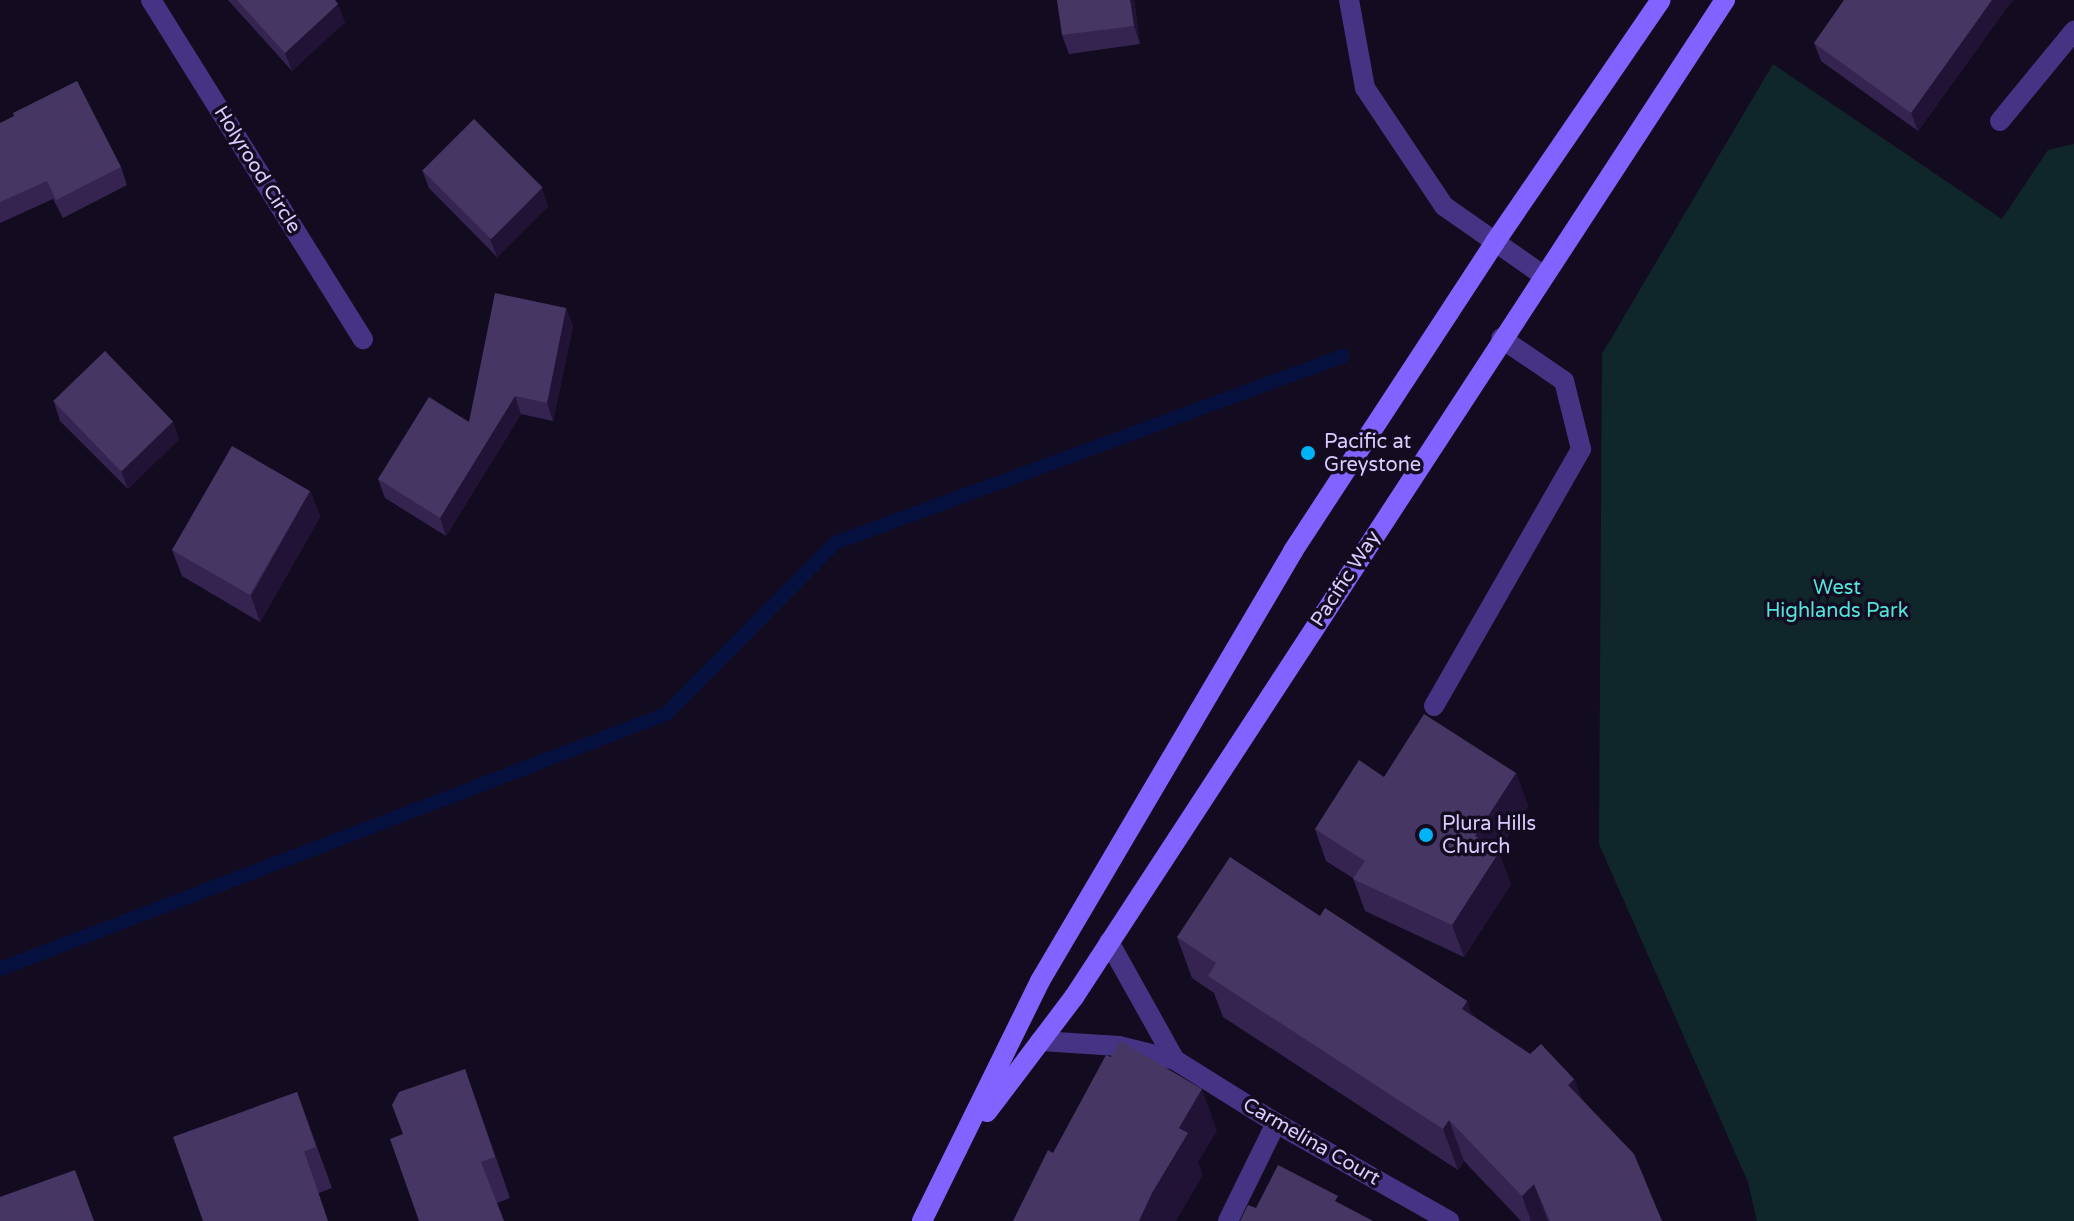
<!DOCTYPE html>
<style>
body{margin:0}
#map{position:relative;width:2074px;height:1221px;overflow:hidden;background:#130c21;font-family:"Varela Round",sans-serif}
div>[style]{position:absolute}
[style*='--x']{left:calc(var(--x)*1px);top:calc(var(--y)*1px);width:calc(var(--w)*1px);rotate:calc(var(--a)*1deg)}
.green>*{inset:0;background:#0f272b}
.stream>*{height:14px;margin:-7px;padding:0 7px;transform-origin:7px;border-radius:7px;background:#061140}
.service>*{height:20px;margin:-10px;padding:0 10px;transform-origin:10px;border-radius:10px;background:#453483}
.minor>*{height:20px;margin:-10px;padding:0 10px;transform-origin:10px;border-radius:10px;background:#453483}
.secondary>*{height:20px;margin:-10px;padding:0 10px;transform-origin:10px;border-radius:10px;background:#8263ff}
.wall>*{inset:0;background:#352450}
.shaded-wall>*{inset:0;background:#201335}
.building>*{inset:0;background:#463663;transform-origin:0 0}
.dots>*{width:22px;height:22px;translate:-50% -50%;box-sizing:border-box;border:4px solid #130c21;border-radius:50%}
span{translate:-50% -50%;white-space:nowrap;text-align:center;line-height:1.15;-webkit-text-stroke:7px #130c21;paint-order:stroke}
.street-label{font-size:20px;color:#dbccff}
.poi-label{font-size:20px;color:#dbccff}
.left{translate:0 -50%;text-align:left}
.park-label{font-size:20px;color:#52e5da}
</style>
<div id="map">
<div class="green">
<i style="clip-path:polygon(1773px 64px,2002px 219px,2048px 150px,2074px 144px,2074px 1221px,1757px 1221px,1748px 1182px,1599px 844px,1602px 354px)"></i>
</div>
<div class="stream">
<i style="--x:0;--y:969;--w:713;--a:-20.95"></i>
<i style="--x:666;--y:714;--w:240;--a:-45.3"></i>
<i style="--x:835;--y:543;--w:541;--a:-20.21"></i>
</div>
<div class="service">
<i style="--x:2000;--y:121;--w:117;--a:-50.6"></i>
<i style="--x:1434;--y:706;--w:296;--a:-60.2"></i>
<i style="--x:1581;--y:449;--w:70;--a:-104"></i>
<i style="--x:1564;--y:381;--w:76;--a:-145.7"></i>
</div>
<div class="minor">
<i style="--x:151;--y:0;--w:400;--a:58"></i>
<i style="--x:1349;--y:0;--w:89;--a:79.7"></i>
<i style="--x:1365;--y:88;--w:142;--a:56.2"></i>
<i style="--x:1444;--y:206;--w:122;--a:35"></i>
<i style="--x:1109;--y:942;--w:135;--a:60.8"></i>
<i style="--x:1040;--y:1041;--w:79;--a:3.6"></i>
<i style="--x:1119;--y:1046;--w:58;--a:14"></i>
<i style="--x:1175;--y:1060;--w:119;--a:32"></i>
<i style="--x:1276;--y:1123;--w:199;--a:29.5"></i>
<i style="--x:1228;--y:1221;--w:109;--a:-63.9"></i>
</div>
<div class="secondary">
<i style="--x:987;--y:1112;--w:144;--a:-52.9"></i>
<i style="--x:1074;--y:997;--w:1191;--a:-56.86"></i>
<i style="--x:922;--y:1221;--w:267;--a:-63.8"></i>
<i style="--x:1040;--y:981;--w:499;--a:-59.5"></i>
<i style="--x:1293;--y:551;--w:369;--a:-56.8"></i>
<i style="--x:1495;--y:242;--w:293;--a:-55.6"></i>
</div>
<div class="wall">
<i style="clip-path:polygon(228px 0,335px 0,345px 22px,292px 71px)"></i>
<i style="clip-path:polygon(1134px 0,1140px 44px,1069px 54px,1062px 35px)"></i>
<i style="clip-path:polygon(2005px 10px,1918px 131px,1821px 61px,1814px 43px)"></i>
<i style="clip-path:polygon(0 123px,121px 167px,127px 185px,63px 218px,53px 199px,0 223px)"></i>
<i style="clip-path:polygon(422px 170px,548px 206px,497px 257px,429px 188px)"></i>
<i style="clip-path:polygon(566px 308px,573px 326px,553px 421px,521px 414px,446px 536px,385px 498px,378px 479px,469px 422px)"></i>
<i style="clip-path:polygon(54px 402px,179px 439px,128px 489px,60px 421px)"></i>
<i style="clip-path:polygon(310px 491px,320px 517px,260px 622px,182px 576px,172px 550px)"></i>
<i style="clip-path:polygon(1516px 773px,1528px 806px,1498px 851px,1511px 884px,1464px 957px,1365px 911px,1353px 878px,1326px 861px,1315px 829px,1384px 777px)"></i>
<i style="clip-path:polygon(1320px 916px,1467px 1001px,1472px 1015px,1530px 1054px,1574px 1079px,1582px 1100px,1662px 1221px,1521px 1221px,1464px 1161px,1458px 1170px,1223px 1017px,1214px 993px,1192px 978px,1177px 937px)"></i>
<i style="clip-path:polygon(465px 1069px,510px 1198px,497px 1203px,403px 1134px)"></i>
<i style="clip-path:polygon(297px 1092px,332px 1188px,319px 1193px,173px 1137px)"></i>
</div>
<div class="shaded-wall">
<i style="clip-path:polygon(1130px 0,1134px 0,1140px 44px,1134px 26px)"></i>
<i style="clip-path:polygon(1992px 0,2014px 0,2005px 10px,1918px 131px,1911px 113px)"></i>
<i style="clip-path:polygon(338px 4px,345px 22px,292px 71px,285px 53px)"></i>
<i style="clip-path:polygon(542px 188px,548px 206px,497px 257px,490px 239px)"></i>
<i style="clip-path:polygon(566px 308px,573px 326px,553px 421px,547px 403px)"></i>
<i style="clip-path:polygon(515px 396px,521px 414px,446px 536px,440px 518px)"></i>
<i style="clip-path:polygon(173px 421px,179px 439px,128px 489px,121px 471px)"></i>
<i style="clip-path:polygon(310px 491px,320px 517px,260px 622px,251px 596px)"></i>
<i style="clip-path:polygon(1516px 773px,1528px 806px,1487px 869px,1475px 836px)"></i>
<i style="clip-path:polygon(1499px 852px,1511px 884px,1464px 957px,1452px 925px)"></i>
<i style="clip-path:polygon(1467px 1001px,1482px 1043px,1462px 1009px)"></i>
<i style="clip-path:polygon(1574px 1079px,1590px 1120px,1568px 1085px)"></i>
<i style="clip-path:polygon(1202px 1089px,1217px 1131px,1198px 1162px,1203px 1175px,1176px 1221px,1139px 1221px,1179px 1128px)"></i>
<i style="clip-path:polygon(1449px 1120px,1464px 1161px,1458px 1170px,1443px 1129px)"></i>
<i style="clip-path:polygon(1534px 1184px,1548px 1221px,1531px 1221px,1522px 1196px)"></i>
</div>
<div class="building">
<i style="clip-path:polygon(237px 0,335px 0,338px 4px,285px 53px)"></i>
<i style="clip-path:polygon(1057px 0,1130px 0,1134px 26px,1062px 35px)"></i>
<i style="clip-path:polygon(1844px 0,1992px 0,1911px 113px,1814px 43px)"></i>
<i style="clip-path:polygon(77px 81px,121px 167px,56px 200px,47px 181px,0 202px,0 123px,14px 116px,13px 113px)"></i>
<i style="left:474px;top:119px;width:97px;height:73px;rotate:45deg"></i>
<i style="clip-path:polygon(495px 293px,566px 308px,547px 403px,515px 396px,440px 518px,378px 479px,429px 397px,469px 422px)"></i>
<i style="left:105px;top:351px;width:98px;height:72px;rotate:46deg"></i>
<i style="left:232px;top:446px;width:90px;height:120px;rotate:30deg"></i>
<i style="clip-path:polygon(1424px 714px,1516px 773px,1475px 836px,1499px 852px,1452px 925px,1353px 879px,1365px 861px,1315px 829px,1359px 760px,1384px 777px)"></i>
<i style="clip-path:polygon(1230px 857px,1320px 916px,1325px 908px,1467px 1001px,1462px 1009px,1530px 1054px,1541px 1044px,1574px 1079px,1568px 1085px,1634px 1154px,1662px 1221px,1550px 1221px,1534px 1184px,1522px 1196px,1449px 1120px,1443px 1129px,1208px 976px,1216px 963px,1177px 937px)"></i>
<i style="clip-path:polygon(1120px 1041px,1202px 1089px,1179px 1128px,1188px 1133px,1152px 1193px,1139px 1221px,1013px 1221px,1048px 1150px,1053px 1153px,1106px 1055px,1111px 1057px)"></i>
<i style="clip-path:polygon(465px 1069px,495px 1157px,481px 1162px,504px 1221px,419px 1221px,390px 1139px,403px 1134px,392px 1105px,399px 1092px)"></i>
<i style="clip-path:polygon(297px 1092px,316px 1147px,304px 1151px,328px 1221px,203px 1221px,173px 1137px)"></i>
<i style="clip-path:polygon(1278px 1165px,1338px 1196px,1335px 1201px,1373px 1221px,1240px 1221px,1248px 1205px,1256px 1208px)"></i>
<i style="clip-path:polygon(75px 1170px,94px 1221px,0 1221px,0 1197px)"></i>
</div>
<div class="dots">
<i style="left:1308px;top:453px;background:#00b3f7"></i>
<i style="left:1426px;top:835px;background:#00b3f7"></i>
</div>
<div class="street-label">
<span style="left:257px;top:170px;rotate:58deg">Holyrood Circle</span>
<span style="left:1346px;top:579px;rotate:-57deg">Pacific Way</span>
<span style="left:1311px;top:1142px;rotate:30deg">Carmelina Court</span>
</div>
<div class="poi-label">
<span class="left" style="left:1324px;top:454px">Pacific at<br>Greystone</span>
<span class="left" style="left:1442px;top:836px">Plura Hills<br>Church</span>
</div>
<div class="park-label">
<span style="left:1837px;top:600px">West<br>Highlands Park</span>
</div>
</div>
